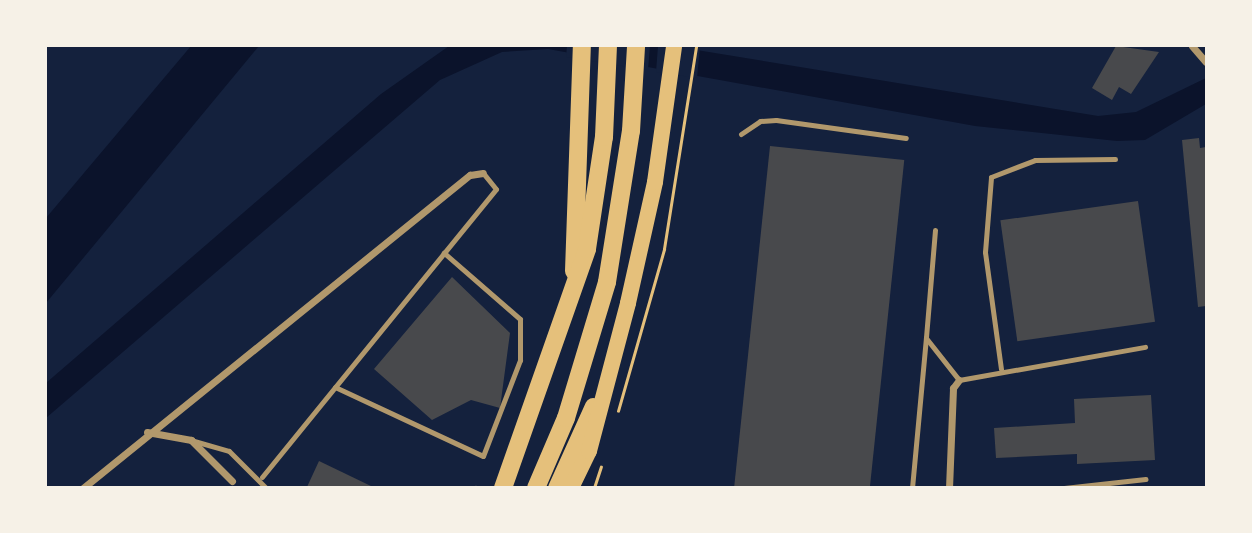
<!DOCTYPE html>
<style>
body{margin:0}
#map{position:relative;width:1252px;height:533px;overflow:hidden;background:#14213d;font-family:"Public Sans",sans-serif}
div>[style]{position:absolute}
[style*='--x']{left:calc(var(--x)*1px);top:calc(var(--y)*1px);width:calc(var(--w)*1px);rotate:calc(var(--a)*1deg)}
.water>*{inset:0;background:#0b132b}
.pier>*{inset:0;background:#14213d}
.building>*{inset:0;background:#48494c;transform-origin:0 0}
.path>*{height:2.5px;margin:-1.25px;padding:0 1.25px;transform-origin:1.25px;border-radius:1.25px;background:#e5c07b}
.service>*{height:5px;margin:-2.5px;padding:0 2.5px;transform-origin:2.5px;border-radius:2.5px;background:#b1986c}
.minor>*{height:7px;margin:-3.5px;padding:0 3.5px;transform-origin:3.5px;border-radius:3.5px;background:#b1986c}
.primary>*{height:16px;margin:-8px;padding:0 8px;transform-origin:8px;border-radius:8px;background:#e5c07b}
.trunk>*{height:18px;margin:-9px;padding:0 9px;transform-origin:9px;border-radius:9px;background:#e5c07b}
span{translate:-50% -50%;white-space:nowrap;text-align:center;line-height:1.15;-webkit-text-stroke:7px #f6f1e7;paint-order:stroke}
.frame{position:absolute;inset:0;border:47px solid #f6f1e7;pointer-events:none}
</style>
<div id="map">
<div class="water">
<i style="clip-path:polygon(191px 46px,259px 46px,46px 303px,46px 218px)"></i>
<i style="clip-path:polygon(449px 46px,672px 46px,1098px 116px,1136px 112px,1206px 78px,1206px 104px,1145px 140px,1117px 141px,975px 126px,548px 49px,502px 52px,440px 80px,46px 418px,46px 383px,381px 94px)"></i>
</div>
<div class="pier">
<i style="clip-path:polygon(567px 46px,650px 46px,648px 70px,566px 57px)"></i>
<i style="clip-path:polygon(658px 46px,700px 47px,697px 78px,656px 72px)"></i>
</div>
<div class="building">
<i style="clip-path:polygon(1116px 46px,1159px 52px,1131px 94px,1119px 87px,1112px 100px,1092px 88px)"></i>
<i style="clip-path:polygon(1199px 138px,1200px 148px,1206px 147px,1206px 306px,1198px 307px,1182px 140px)"></i>
<i style="left:770px;top:146px;width:135px;height:342px;rotate:6deg"></i>
<i style="left:1138px;top:201px;width:122px;height:139px;rotate:82deg"></i>
<i style="clip-path:polygon(452px 277px,510px 333px,500px 408px,471px 400px,432px 420px,374px 369px)"></i>
<i style="clip-path:polygon(1151px 395px,1155px 460px,1077px 464px,1077px 454px,996px 458px,994px 428px,1075px 423px,1074px 399px)"></i>
<i style="clip-path:polygon(319px 461px,373px 487px,307px 487px)"></i>
</div>
<div class="path">
<i style="--x:618;--y:411;--w:168;--a:-74.1"></i>
<i style="--x:664;--y:249;--w:206;--a:-81"></i>
<i style="--x:454;--y:488;--w:21;--a:-3"></i>
<i style="--x:594;--y:488;--w:22;--a:-72"></i>
</div>
<div class="service">
<i style="--x:741;--y:134;--w:23;--a:-34"></i>
<i style="--x:760;--y:121;--w:16;--a:-4"></i>
<i style="--x:776;--y:120;--w:131;--a:7.9"></i>
<i style="--x:935;--y:230;--w:108;--a:94.8"></i>
<i style="--x:926;--y:338;--w:53;--a:51.8"></i>
<i style="--x:959;--y:380;--w:189;--a:-10.1"></i>
<i style="--x:1001;--y:369;--w:118;--a:-97.8"></i>
<i style="--x:985;--y:252;--w:75;--a:-85.4"></i>
<i style="--x:991;--y:177;--w:47;--a:-21.1"></i>
<i style="--x:1035;--y:160;--w:80;--a:-0.7"></i>
<i style="--x:335;--y:387;--w:163;--a:25"></i>
<i style="--x:483;--y:456;--w:103;--a:-68.9"></i>
<i style="--x:520;--y:360;--w:41;--a:-90"></i>
<i style="--x:520;--y:319;--w:101;--a:-139"></i>
<i style="--x:194;--y:441;--w:36;--a:16"></i>
<i style="--x:229;--y:451;--w:52;--a:45"></i>
<i style="--x:262;--y:477;--w:371;--a:-50.9"></i>
<i style="--x:496;--y:189;--w:21;--a:-129"></i>
<i style="--x:912;--y:488;--w:151;--a:-84.7"></i>
<i style="--x:1064;--y:488;--w:82;--a:-6.3"></i>
</div>
<div class="minor">
<i style="--x:1192;--y:46;--w:21;--a:49"></i>
<i style="--x:147;--y:432;--w:45;--a:10.3"></i>
<i style="--x:191;--y:440;--w:58;--a:45"></i>
<i style="--x:83;--y:488;--w:498;--a:-39"></i>
<i style="--x:470;--y:175;--w:13;--a:-9"></i>
<i style="--x:949;--y:488;--w:100;--a:-87.7"></i>
<i style="--x:953;--y:388;--w:10;--a:-53"></i>
</div>
<div class="primary">
<i style="--x:556;--y:488;--w:90;--a:-65.7"></i>
<i style="--x:571;--y:488;--w:41;--a:-64.1"></i>
<i style="--x:589;--y:451;--w:153;--a:-75.2"></i>
<i style="--x:628;--y:303;--w:124;--a:-77.4"></i>
<i style="--x:655;--y:182;--w:137;--a:-82"></i>
</div>
<div class="trunk">
<i style="--x:574;--y:271;--w:225;--a:-88"></i>
<i style="--x:503;--y:488;--w:253;--a:-70.6"></i>
<i style="--x:587;--y:249;--w:113;--a:-81.4"></i>
<i style="--x:604;--y:137;--w:91;--a:-87.5"></i>
<i style="--x:536;--y:488;--w:76;--a:-66.8"></i>
<i style="--x:566;--y:418;--w:142;--a:-73.2"></i>
<i style="--x:607;--y:282;--w:153;--a:-81"></i>
<i style="--x:631;--y:131;--w:85;--a:-86.6"></i>
</div>
<div class="frame"></div>
</div>
